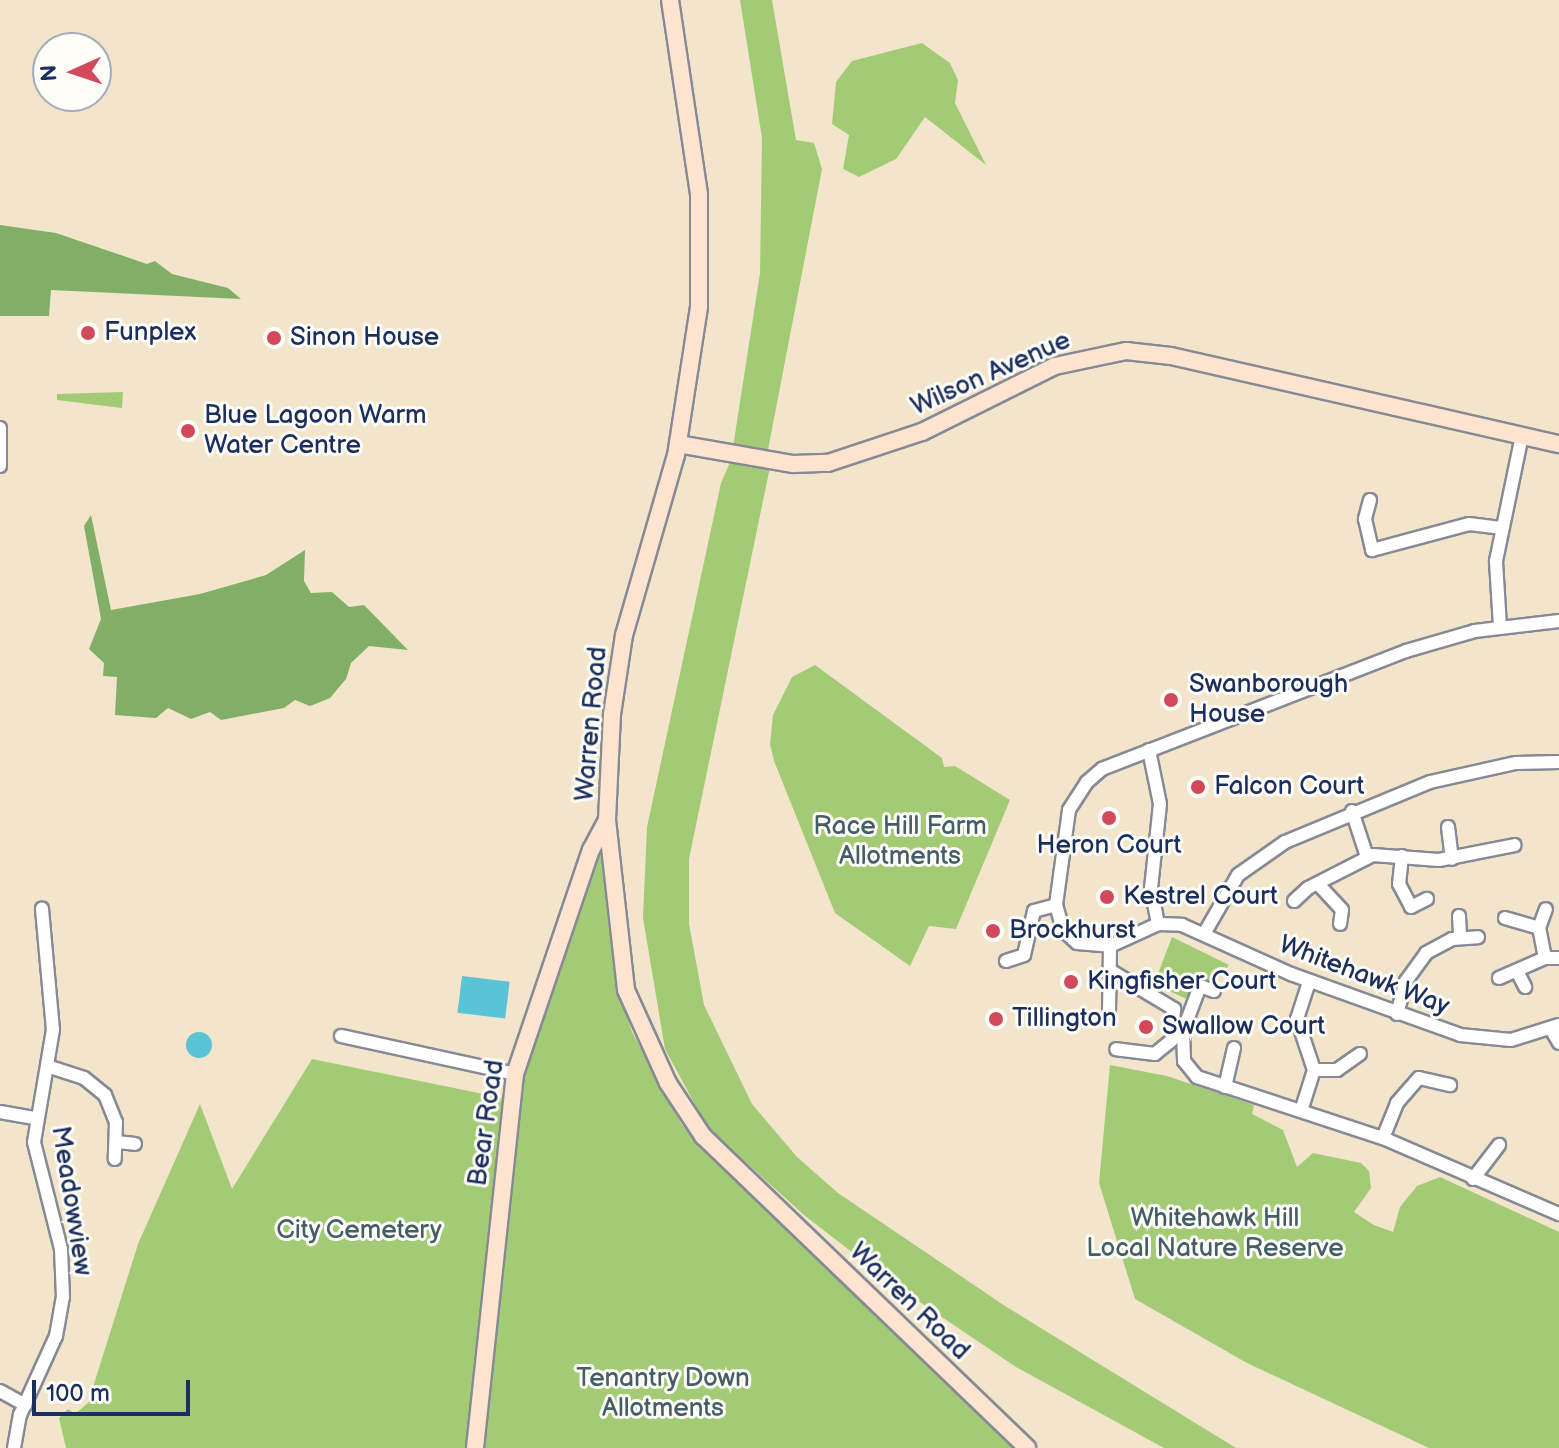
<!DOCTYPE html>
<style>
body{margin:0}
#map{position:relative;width:1559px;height:1448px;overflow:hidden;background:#f2e5cb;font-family:"Balsamiq Sans",sans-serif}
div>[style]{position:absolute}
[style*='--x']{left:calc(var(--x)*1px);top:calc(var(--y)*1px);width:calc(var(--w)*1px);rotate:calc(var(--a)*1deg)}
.green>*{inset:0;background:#a3cb76}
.forest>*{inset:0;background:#82af67}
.water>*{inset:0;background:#5ac4d6;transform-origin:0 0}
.round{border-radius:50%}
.roads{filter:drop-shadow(2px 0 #868a94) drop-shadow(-2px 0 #868a94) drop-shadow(0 2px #868a94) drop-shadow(0 -2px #868a94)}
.street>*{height:12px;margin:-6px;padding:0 6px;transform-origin:6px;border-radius:6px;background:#fff}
.secondary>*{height:16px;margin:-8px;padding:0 8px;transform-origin:8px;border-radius:8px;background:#fde4d1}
.dots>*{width:22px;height:22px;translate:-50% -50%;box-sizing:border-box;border:4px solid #fdfcf7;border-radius:50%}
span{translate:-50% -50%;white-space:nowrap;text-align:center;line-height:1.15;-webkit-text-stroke:6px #fdfcf7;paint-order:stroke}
.poi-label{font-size:26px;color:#1b2f5e}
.left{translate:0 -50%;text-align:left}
.street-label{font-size:26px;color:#1b2f5e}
.park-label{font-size:26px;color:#445e65}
.north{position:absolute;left:32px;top:32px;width:80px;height:80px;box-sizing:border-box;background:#fdfcf7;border:2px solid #a3aaba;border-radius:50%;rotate:267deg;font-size:22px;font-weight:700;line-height:32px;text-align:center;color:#1b2f5e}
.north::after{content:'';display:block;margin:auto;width:28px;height:36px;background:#d1495b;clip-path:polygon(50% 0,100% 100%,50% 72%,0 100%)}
.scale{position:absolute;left:32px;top:1380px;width:158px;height:36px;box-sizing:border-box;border:4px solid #1b2f5e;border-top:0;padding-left:10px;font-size:24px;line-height:28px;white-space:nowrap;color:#1b2f5e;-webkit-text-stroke:6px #fdfcf7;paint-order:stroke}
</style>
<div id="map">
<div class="green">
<i style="clip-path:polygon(740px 0,772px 0,796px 140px,814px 143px,822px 169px,767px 455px,770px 467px,689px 859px,689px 924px,704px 1005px,752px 1104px,797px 1157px,838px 1193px,1005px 1306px,1236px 1448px,1164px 1448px,1016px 1367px,893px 1284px,804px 1215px,707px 1127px,665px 1049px,643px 918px,647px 827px,721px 483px,731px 460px,760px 273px,762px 138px)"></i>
<i style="clip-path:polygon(922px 43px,950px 63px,958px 80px,955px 103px,986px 165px,925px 117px,896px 159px,859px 177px,843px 169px,849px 135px,832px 124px,836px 82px,852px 61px)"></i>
<i style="clip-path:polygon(123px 392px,122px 408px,57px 400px,57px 394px)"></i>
<i style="clip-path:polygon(815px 665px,942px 758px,944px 767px,955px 766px,1010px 800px,956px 929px,929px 926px,910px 966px,835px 913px,774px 761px,770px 744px,773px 715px,792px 677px)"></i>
<i style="clip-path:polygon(600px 850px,623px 1004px,632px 1032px,682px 1125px,1017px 1448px,481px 1448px,524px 1062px)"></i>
<i style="clip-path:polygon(1172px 937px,1229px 965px,1213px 985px,1187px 977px,1191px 1001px,1154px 984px)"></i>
<i style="clip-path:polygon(312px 1059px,503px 1098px,467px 1448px,66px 1448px,59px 1418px,68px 1409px,75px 1414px,88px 1403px,138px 1244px,200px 1104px,232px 1189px)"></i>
<i style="clip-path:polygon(1110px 1065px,1167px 1076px,1254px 1105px,1252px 1114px,1283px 1130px,1297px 1167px,1313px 1153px,1361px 1163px,1369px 1171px,1371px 1188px,1354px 1212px,1374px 1225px,1393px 1232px,1400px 1207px,1417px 1186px,1440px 1177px,1559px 1232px,1559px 1448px,1429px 1448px,1247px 1363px,1135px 1299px,1099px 1183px)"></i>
</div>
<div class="forest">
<i style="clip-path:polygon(0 225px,56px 233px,147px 264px,155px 261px,172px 274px,228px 288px,241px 299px,51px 290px,49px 316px,0 316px)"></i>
<i style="clip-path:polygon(91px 515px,111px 610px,200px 594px,266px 575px,305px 550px,304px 581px,311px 593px,332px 592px,349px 607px,364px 605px,408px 650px,369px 646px,351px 663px,346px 679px,330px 698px,310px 706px,295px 700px,284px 708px,221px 720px,210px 712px,191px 719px,168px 708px,156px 718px,115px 715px,117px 677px,103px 676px,104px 663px,89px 649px,101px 619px,84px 526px)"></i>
</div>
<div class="water">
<i style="left:462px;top:976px;width:48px;height:37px;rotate:7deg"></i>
<i class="round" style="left:186px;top:1032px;width:26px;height:26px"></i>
</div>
<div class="roads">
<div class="street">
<i style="--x:0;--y:428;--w:38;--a:90"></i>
<i style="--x:1370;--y:500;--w:20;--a:105"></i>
<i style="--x:1365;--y:519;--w:32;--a:77"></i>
<i style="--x:1372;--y:550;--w:100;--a:-15"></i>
<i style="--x:1469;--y:524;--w:32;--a:7"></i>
<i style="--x:1559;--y:621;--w:85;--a:173.2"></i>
<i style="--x:1475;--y:631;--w:72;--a:163.8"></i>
<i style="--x:1406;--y:651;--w:326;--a:158.8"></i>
<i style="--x:1102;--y:769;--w:20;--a:139"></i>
<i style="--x:1087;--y:782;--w:33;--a:123"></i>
<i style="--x:1069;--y:810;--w:96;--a:97.8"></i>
<i style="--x:1056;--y:905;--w:26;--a:74"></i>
<i style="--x:1063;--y:930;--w:19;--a:43"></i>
<i style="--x:1077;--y:943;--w:33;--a:5"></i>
<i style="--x:1110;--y:946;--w:53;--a:-24.6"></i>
<i style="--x:1158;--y:924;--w:24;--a:2"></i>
<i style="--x:1182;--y:925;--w:120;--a:24.2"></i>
<i style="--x:1291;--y:974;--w:180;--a:19.8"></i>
<i style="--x:1460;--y:1035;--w:51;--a:5.6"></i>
<i style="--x:1511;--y:1040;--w:50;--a:-17.4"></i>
<i style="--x:1500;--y:627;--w:66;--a:-93.5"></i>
<i style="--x:1496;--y:561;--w:129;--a:-78.3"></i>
<i style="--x:1149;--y:750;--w:55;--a:78.5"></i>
<i style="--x:1160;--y:804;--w:84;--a:96.1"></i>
<i style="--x:1151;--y:888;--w:37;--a:79"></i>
<i style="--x:1352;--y:811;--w:48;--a:71.9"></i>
<i style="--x:1448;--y:827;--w:32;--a:83"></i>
<i style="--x:1402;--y:856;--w:28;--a:96"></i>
<i style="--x:1399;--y:884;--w:26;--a:62"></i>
<i style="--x:1411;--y:907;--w:18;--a:-27"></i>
<i style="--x:1318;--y:884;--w:35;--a:47"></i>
<i style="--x:1342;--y:910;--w:14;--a:98"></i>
<i style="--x:1294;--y:901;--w:19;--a:-43"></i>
<i style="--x:1308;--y:888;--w:73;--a:-26.9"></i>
<i style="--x:1373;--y:855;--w:66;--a:4.3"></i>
<i style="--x:1439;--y:860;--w:77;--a:-11.2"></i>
<i style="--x:1459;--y:916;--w:21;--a:87"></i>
<i style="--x:1505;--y:918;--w:35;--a:16"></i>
<i style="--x:1204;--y:934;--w:68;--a:-60"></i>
<i style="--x:1238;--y:875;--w:57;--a:-35.1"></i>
<i style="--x:1285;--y:842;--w:157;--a:-22.5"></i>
<i style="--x:1430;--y:782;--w:88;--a:-12.5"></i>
<i style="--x:1516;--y:763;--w:43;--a:-1.3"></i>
<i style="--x:1545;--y:958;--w:31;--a:-101"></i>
<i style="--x:1539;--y:928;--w:20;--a:-70"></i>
<i style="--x:1006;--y:961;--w:19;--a:-18"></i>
<i style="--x:1024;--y:955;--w:45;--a:-77.2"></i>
<i style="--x:1034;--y:911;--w:23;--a:-15"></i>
<i style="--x:1111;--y:971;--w:74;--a:31.1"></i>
<i style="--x:1174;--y:1009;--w:31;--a:94"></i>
<i style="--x:1172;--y:1040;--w:22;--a:141"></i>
<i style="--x:1155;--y:1054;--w:39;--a:-173"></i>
<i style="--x:1517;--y:971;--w:18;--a:63"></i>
<i style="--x:1499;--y:978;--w:50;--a:-23.5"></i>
<i style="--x:1545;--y:958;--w:14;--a:0"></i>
<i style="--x:1214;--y:991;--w:15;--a:-160"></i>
<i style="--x:1200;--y:986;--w:48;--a:110.7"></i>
<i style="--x:1183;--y:1031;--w:30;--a:88"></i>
<i style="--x:1184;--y:1061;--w:21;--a:51"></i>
<i style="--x:1197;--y:1077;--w:196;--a:18.2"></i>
<i style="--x:1383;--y:1138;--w:192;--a:23.4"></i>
<i style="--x:1109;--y:1012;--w:66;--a:-89.1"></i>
<i style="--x:1397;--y:1014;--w:34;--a:-75"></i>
<i style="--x:1406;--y:981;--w:34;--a:-54"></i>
<i style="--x:1426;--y:953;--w:30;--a:-28"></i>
<i style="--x:1452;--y:939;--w:26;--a:-4"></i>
<i style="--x:1551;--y:1029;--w:16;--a:60"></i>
<i style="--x:341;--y:1036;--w:178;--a:12.3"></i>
<i style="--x:47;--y:1066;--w:39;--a:18"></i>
<i style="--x:84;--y:1078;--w:27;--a:39"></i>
<i style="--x:105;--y:1095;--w:29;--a:68"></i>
<i style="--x:116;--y:1122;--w:37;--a:92"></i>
<i style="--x:1314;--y:1070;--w:23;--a:0"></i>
<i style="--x:1337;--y:1070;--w:28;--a:-35"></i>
<i style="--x:1225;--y:1087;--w:40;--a:-77"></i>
<i style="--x:1301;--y:1111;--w:43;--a:-72.4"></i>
<i style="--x:1314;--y:1070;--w:54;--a:-108.4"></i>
<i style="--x:1297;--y:1019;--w:40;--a:-72"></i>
<i style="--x:0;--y:1112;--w:36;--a:10"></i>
<i style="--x:1383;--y:1138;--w:38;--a:-68"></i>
<i style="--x:1397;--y:1103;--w:33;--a:-49"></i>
<i style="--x:1419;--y:1078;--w:32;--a:13"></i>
<i style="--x:117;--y:1142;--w:18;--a:6"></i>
<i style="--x:1473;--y:1179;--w:43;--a:-52.6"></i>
<i style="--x:0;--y:1391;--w:29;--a:29"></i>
<i style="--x:14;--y:1448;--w:34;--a:-80"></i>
<i style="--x:20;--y:1415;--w:87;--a:-65.5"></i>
<i style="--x:56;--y:1336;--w:40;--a:-80"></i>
<i style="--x:63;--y:1297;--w:48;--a:-92.4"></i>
<i style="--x:61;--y:1249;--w:110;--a:-104.2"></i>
<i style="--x:34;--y:1142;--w:114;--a:-80.4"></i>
<i style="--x:53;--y:1030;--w:122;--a:-95.2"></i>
</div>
<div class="secondary">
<i style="--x:670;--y:0;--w:196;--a:81.5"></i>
<i style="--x:699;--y:194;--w:113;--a:90"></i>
<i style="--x:699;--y:307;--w:150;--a:98.8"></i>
<i style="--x:676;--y:455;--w:187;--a:106.1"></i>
<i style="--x:624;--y:635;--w:80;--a:98.6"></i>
<i style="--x:612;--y:714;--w:106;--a:92.7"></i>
<i style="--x:607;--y:820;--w:171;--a:83.6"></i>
<i style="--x:626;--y:990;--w:102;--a:65.7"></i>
<i style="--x:668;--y:1083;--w:64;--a:56.6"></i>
<i style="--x:703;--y:1136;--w:450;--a:43.9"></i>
<i style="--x:678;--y:444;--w:117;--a:9.9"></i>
<i style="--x:793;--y:464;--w:35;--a:-2"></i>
<i style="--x:828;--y:463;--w:99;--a:-18.3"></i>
<i style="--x:922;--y:432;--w:148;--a:-26.4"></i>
<i style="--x:1055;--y:366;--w:73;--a:-11.9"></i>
<i style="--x:1126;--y:351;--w:45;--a:6.3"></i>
<i style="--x:1171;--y:356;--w:398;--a:12.8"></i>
<i style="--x:475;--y:1448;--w:376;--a:-83.9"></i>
<i style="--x:515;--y:1074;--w:237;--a:-71.3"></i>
<i style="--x:591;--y:850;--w:34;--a:-62"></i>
</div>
</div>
<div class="dots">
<i style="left:88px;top:333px;background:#d1495b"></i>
<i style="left:274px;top:338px;background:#d1495b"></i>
<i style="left:188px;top:431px;background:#d1495b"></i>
<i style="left:1171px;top:700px;background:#d1495b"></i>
<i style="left:1198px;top:787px;background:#d1495b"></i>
<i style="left:1109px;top:818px;background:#d1495b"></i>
<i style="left:1107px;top:897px;background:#d1495b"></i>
<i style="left:993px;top:931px;background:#d1495b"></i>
<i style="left:1071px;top:982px;background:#d1495b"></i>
<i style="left:996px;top:1019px;background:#d1495b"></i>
<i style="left:1146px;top:1027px;background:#d1495b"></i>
</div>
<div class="poi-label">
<span class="left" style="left:104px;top:333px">Funplex</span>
<span class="left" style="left:290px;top:338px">Sinon House</span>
<span class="left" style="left:204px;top:431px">Blue Lagoon Warm<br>Water Centre</span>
<span class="left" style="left:1189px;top:700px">Swanborough<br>House</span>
<span class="left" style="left:1214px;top:787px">Falcon Court</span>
<span style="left:1109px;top:846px">Heron Court</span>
<span class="left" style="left:1123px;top:897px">Kestrel Court</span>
<span class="left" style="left:1009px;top:931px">Brockhurst</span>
<span class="left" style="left:1087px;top:982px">Kingfisher Court</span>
<span class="left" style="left:1012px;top:1019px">Tillington</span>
<span class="left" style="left:1162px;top:1027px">Swallow Court</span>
</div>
<div class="street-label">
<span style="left:991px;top:374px;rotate:-24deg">Wilson Avenue</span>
<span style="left:592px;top:724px;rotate:-85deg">Warren Road</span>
<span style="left:1364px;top:976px;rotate:21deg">Whitehawk Way</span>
<span style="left:487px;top:1123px;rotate:-82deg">Bear Road</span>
<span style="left:71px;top:1201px;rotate:81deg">Meadowview</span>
<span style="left:909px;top:1302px;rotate:44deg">Warren Road</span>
</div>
<div class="park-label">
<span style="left:900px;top:842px">Race Hill Farm<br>Allotments</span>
<span style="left:1215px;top:1234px">Whitehawk Hill<br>Local Nature Reserve</span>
<span style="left:359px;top:1231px">City Cemetery</span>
<span style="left:663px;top:1394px">Tenantry Down<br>Allotments</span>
</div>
<div class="north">N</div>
<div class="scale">100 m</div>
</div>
